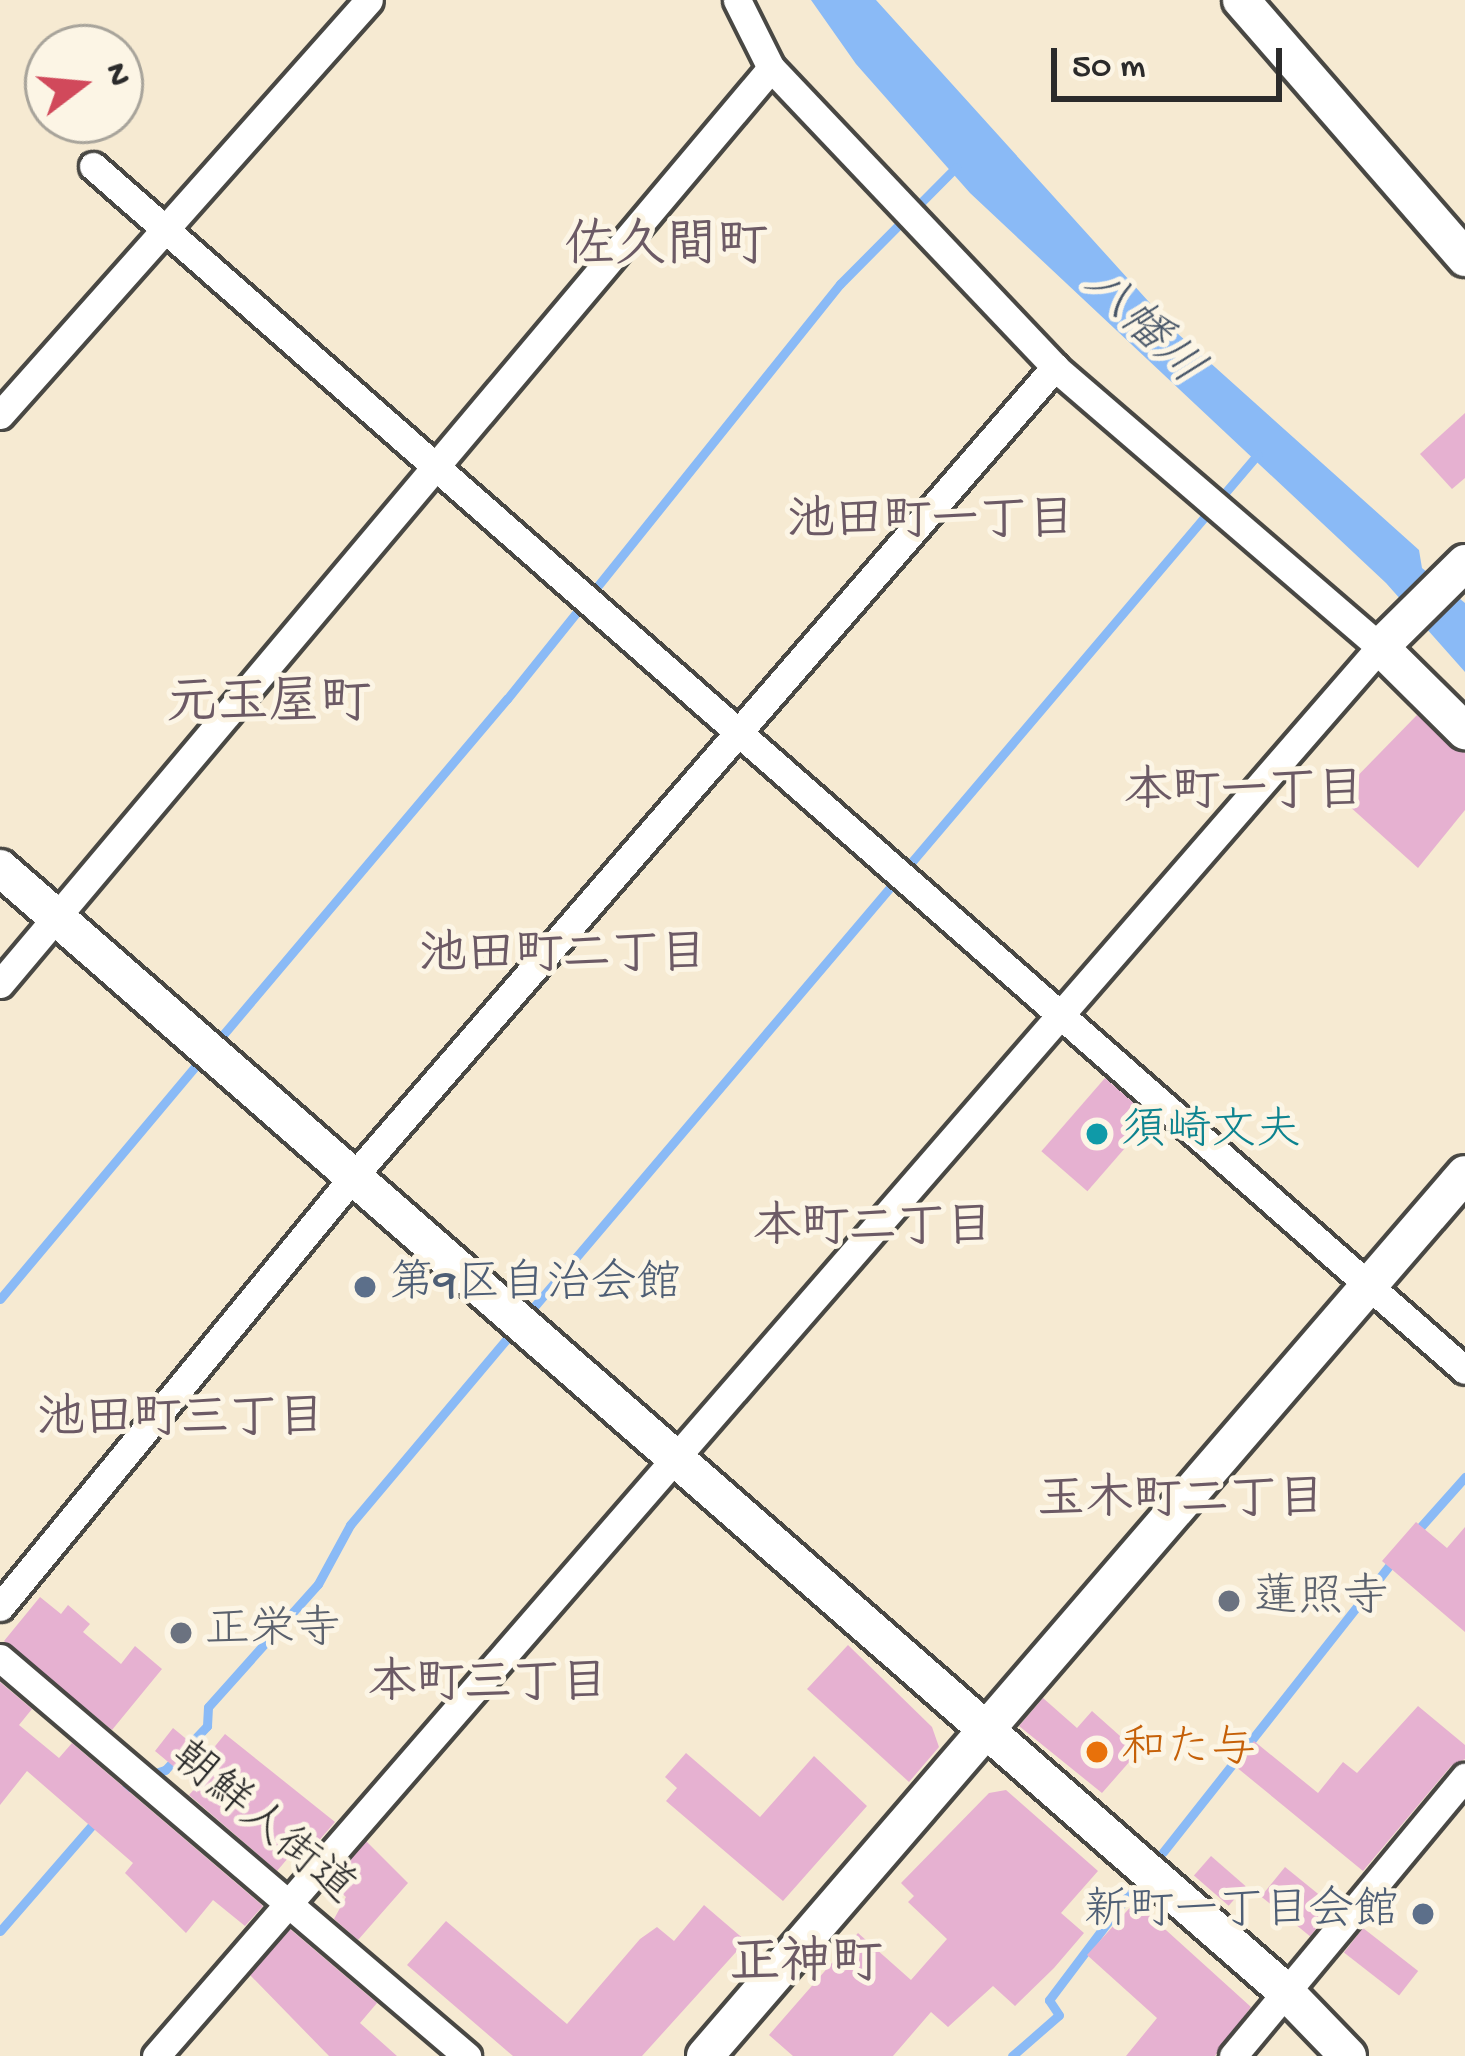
<!DOCTYPE html>
<meta charset="utf-8">
<style>
body{margin:0}
#map{position:relative;width:1465px;height:2056px;overflow:hidden;background:#f6ead2;font-family:"Gochi Hand","Klee One",sans-serif}
div>[style]{position:absolute}
[style*='--x']{left:calc(var(--x)*1px);top:calc(var(--y)*1px);width:calc(var(--w)*1px);rotate:calc(var(--a)*1deg)}
.water>*{inset:0;background:#8abaf6}
.stream>*{height:9px;margin:-4.5px;padding:0 4.5px;transform-origin:4.5px;border-radius:4.5px;background:#8abaf6}
.building>*{inset:0;background:#e6b1d1;transform-origin:0 0}
.roads{filter:drop-shadow(3px 0 #494844) drop-shadow(-3px 0 #494844) drop-shadow(0 3px #494844) drop-shadow(0 -3px #494844)}
.minor>*{height:27px;margin:-13.5px;padding:0 13.5px;transform-origin:13.5px;border-radius:13.5px;background:#fff}
.tertiary>*{height:36px;margin:-18px;padding:0 18px;transform-origin:18px;border-radius:18px;background:#fff}
.dots>*{width:33px;height:33px;translate:-50% -50%;box-sizing:border-box;border:6px solid #fcf5e5;border-radius:50%}
span{translate:-50% -50%;white-space:nowrap;text-align:center;line-height:1.15;-webkit-text-stroke:10px #fcf5e5;paint-order:stroke}
.culture-label{font-size:45px;color:#0d838f}
.left{translate:0 -50%;text-align:left}
.service-label{font-size:45px;color:#4e5e75}
.right{translate:-100% -50%;text-align:right}
.worship-label{font-size:45px;color:#5b616d}
.food-label{font-size:45px;color:#c56008}
.street-label{font-size:45px;color:#2b2b2b}
.water-label{font-size:48px;color:#485668;font-style:italic}
.neighbourhood-label{font-size:48px;color:#6c5a65;font-weight:700}
.quarter-label{font-size:51px;color:#6c5a65;font-weight:700}
.north{position:absolute;left:24px;top:24px;width:120px;height:120px;box-sizing:border-box;background:#fcf5e5;border:3px solid #a8a49b;border-radius:50%;rotate:74deg;font-size:33px;font-weight:700;line-height:48px;text-align:center;color:#2b2b2b}
.north::after{content:'';display:block;margin:auto;width:42px;height:54px;background:#d1495b;clip-path:polygon(50% 0,100% 100%,50% 72%,0 100%)}
.scale{position:absolute;left:1051px;top:48px;width:231px;height:54px;box-sizing:border-box;border:6px solid #2b2b2b;border-top:0;padding-left:15px;font-size:36px;line-height:42px;white-space:nowrap;color:#2b2b2b;-webkit-text-stroke:9px #fcf5e5;paint-order:stroke}
</style>
<div id="map">
<div class="water">
<i style="clip-path:polygon(811px 0,876px 0,1177px 333px,1419px 550px,1422px 568px,1465px 603px,1465px 672px,1386px 583px,970px 193px,856px 64px)"></i>
</div>
<div class="stream">
<i style="--x:216;--y:1043;--w:451;--a:-49.8"></i>
<i style="--x:507;--y:699;--w:532;--a:-51.26"></i>
<i style="--x:840;--y:284;--w:165;--a:-45.2"></i>
<i style="--x:0;--y:1299;--w:319;--a:-50"></i>
<i style="--x:527;--y:1315;--w:1129;--a:-49.67"></i>
<i style="--x:1416;--y:1532;--w:74;--a:-48.3"></i>
<i style="--x:118;--y:1796;--w:23;--a:-45"></i>
<i style="--x:134;--y:1780;--w:33;--a:-18"></i>
<i style="--x:165;--y:1770;--w:61;--a:-46.3"></i>
<i style="--x:207;--y:1726;--w:19;--a:-87"></i>
<i style="--x:208;--y:1707;--w:165;--a:-48.2"></i>
<i style="--x:318;--y:1584;--w:67;--a:-61.5"></i>
<i style="--x:350;--y:1525;--w:258;--a:-49.9"></i>
<i style="--x:1163;--y:1852;--w:373;--a:-51.7"></i>
<i style="--x:0;--y:1931;--w:151;--a:-49"></i>
<i style="--x:1012;--y:2056;--w:62;--a:-41.1"></i>
<i style="--x:1059;--y:2015;--w:18;--a:-124"></i>
<i style="--x:1049;--y:2000;--w:133;--a:-53"></i>
</div>
<div class="building">
<i style="clip-path:polygon(1465px 413px,1465px 478px,1452px 489px,1420px 454px)"></i>
<i style="clip-path:polygon(1417px 715px,1465px 753px,1465px 810px,1418px 868px,1338px 796px)"></i>
<i style="left:1105px;top:1078px;width:61px;height:97px;rotate:41deg"></i>
<i style="clip-path:polygon(1416px 1522px,1447px 1548px,1465px 1527px,1465px 1632px,1382px 1561px)"></i>
<i style="clip-path:polygon(40px 1597px,61px 1614px,68px 1605px,90px 1624px,83px 1632px,121px 1664px,135px 1646px,162px 1669px,112px 1730px,4px 1641px)"></i>
<i style="clip-path:polygon(848px 1645px,932px 1727px,939px 1747px,909px 1782px,807px 1689px)"></i>
<i style="clip-path:polygon(0 1682px,32px 1709px,19px 1725px,59px 1758px,72px 1743px,263px 1906px,245px 1926px,213px 1900px,186px 1933px,125px 1873px,133px 1863px,27px 1771px,0 1805px)"></i>
<i style="clip-path:polygon(1043px 1698px,1077px 1728px,1092px 1711px,1138px 1752px,1102px 1793px,1019px 1726px)"></i>
<i style="clip-path:polygon(1418px 1706px,1465px 1745px,1465px 1759px,1451px 1766px,1363px 1871px,1235px 1766px,1254px 1741px,1318px 1793px,1343px 1762px,1357px 1773px)"></i>
<i style="clip-path:polygon(173px 1728px,207px 1756px,225px 1734px,335px 1822px,303px 1859px,294px 1851px,277px 1871px,189px 1795px,197px 1786px,155px 1751px)"></i>
<i style="clip-path:polygon(686px 1753px,760px 1817px,814px 1756px,867px 1806px,783px 1901px,666px 1801px,677px 1788px,665px 1777px)"></i>
<i style="clip-path:polygon(1006px 1790px,1098px 1871px,1061px 1913px,1084px 1933px,1054px 1968px,1015px 2006px,993px 1986px,948px 2027px,931px 2012px,893px 2056px,793px 2056px,769px 2035px,858px 1933px,911px 1980px,947px 1939px,908px 1902px,914px 1896px,901px 1883px,989px 1793px)"></i>
<i style="clip-path:polygon(366px 1841px,408px 1883px,358px 1940px,334px 1919px,346px 1897px,330px 1883px)"></i>
<i style="left:1211px;top:1856px;width:46px;height:26px;rotate:41deg"></i>
<i style="left:1285px;top:1867px;width:63px;height:38px;rotate:39deg"></i>
<i style="clip-path:polygon(1135px 1902px,1251px 2007px,1215px 2056px,1126px 2056px,1157px 2018px,1087px 1955px)"></i>
<i style="clip-path:polygon(704px 1905px,746px 1941px,642px 2056px,513px 2056px,407px 1965px,446px 1921px,567px 2024px,640px 1939px,657px 1927px,674px 1941px)"></i>
<i style="left:1363px;top:1928px;width:70px;height:31px;rotate:38deg"></i>
<i style="clip-path:polygon(290px 1929px,377px 2003px,360px 2023px,397px 2056px,329px 2056px,250px 1975px)"></i>
</div>
<div class="roads">
<div class="minor">
<i style="--x:93;--y:166;--w:1825;--a:41.27"></i>
<i style="--x:0;--y:415;--w:555;--a:-48.36"></i>
<i style="--x:0;--y:984;--w:1197;--a:-49.91"></i>
<i style="--x:0;--y:1607;--w:556;--a:-50.62"></i>
<i style="--x:353;--y:1177;--w:1072;--a:-49.09"></i>
<i style="--x:0;--y:1658;--w:614;--a:40.44"></i>
<i style="--x:156;--y:2056;--w:1866;--a:-49.02"></i>
<i style="--x:1380;--y:647;--w:429;--a:-139.3"></i>
<i style="--x:1055;--y:367;--w:412;--a:-133.5"></i>
<i style="--x:771;--y:68;--w:76;--a:-116.6"></i>
<i style="--x:1233;--y:2056;--w:363;--a:-50.3"></i>
</div>
<div class="tertiary">
<i style="--x:1241;--y:0;--w:342;--a:49"></i>
<i style="--x:1465;--y:563;--w:120;--a:135.3"></i>
<i style="--x:1380;--y:647;--w:120;--a:44.7"></i>
<i style="--x:0;--y:868;--w:1708;--a:41.15"></i>
<i style="--x:1286;--y:1992;--w:89;--a:45.9"></i>
<i style="--x:705;--y:2056;--w:1164;--a:-49.25"></i>
</div>
</div>
<div class="dots">
<i style="left:1097px;top:1134px;background:#0f9aa8"></i>
<i style="left:365px;top:1287px;background:#5c6f8a"></i>
<i style="left:1229px;top:1601px;background:#6b7280"></i>
<i style="left:181px;top:1633px;background:#6b7280"></i>
<i style="left:1097px;top:1752px;background:#e8710a"></i>
<i style="left:1423px;top:1914px;background:#5c6f8a"></i>
</div>
<div class="culture-label">
<span class="left" style="left:1121px;top:1134px">須崎文夫</span>
</div>
<div class="service-label">
<span class="left" style="left:389px;top:1287px">第9区自治会館</span>
<span class="right" style="left:1399px;top:1914px">新町一丁目会館</span>
</div>
<div class="worship-label">
<span class="left" style="left:1253px;top:1601px">蓮照寺</span>
<span class="left" style="left:205px;top:1633px">正栄寺</span>
</div>
<div class="food-label">
<span class="left" style="left:1121px;top:1752px">和た与</span>
</div>
<div class="street-label">
<span style="left:261px;top:1825px;rotate:40deg">朝鮮人街道</span>
</div>
<div class="water-label">
<span style="left:1141px;top:329px;rotate:44deg">八幡川</span>
</div>
<div class="neighbourhood-label">
<span style="left:931px;top:525px">池田町一丁目</span>
<span style="left:1244px;top:796px">本町一丁目</span>
<span style="left:563px;top:959px">池田町二丁目</span>
<span style="left:873px;top:1232px">本町二丁目</span>
<span style="left:181px;top:1423px">池田町三丁目</span>
<span style="left:1181px;top:1504px">玉木町二丁目</span>
<span style="left:488px;top:1688px">本町三丁目</span>
</div>
<div class="quarter-label">
<span style="left:666px;top:250px">佐久間町</span>
<span style="left:269px;top:707px">元玉屋町</span>
<span style="left:806px;top:1967px">正神町</span>
</div>
<div class="north">N</div>
<div class="scale">50 m</div>
</div>
